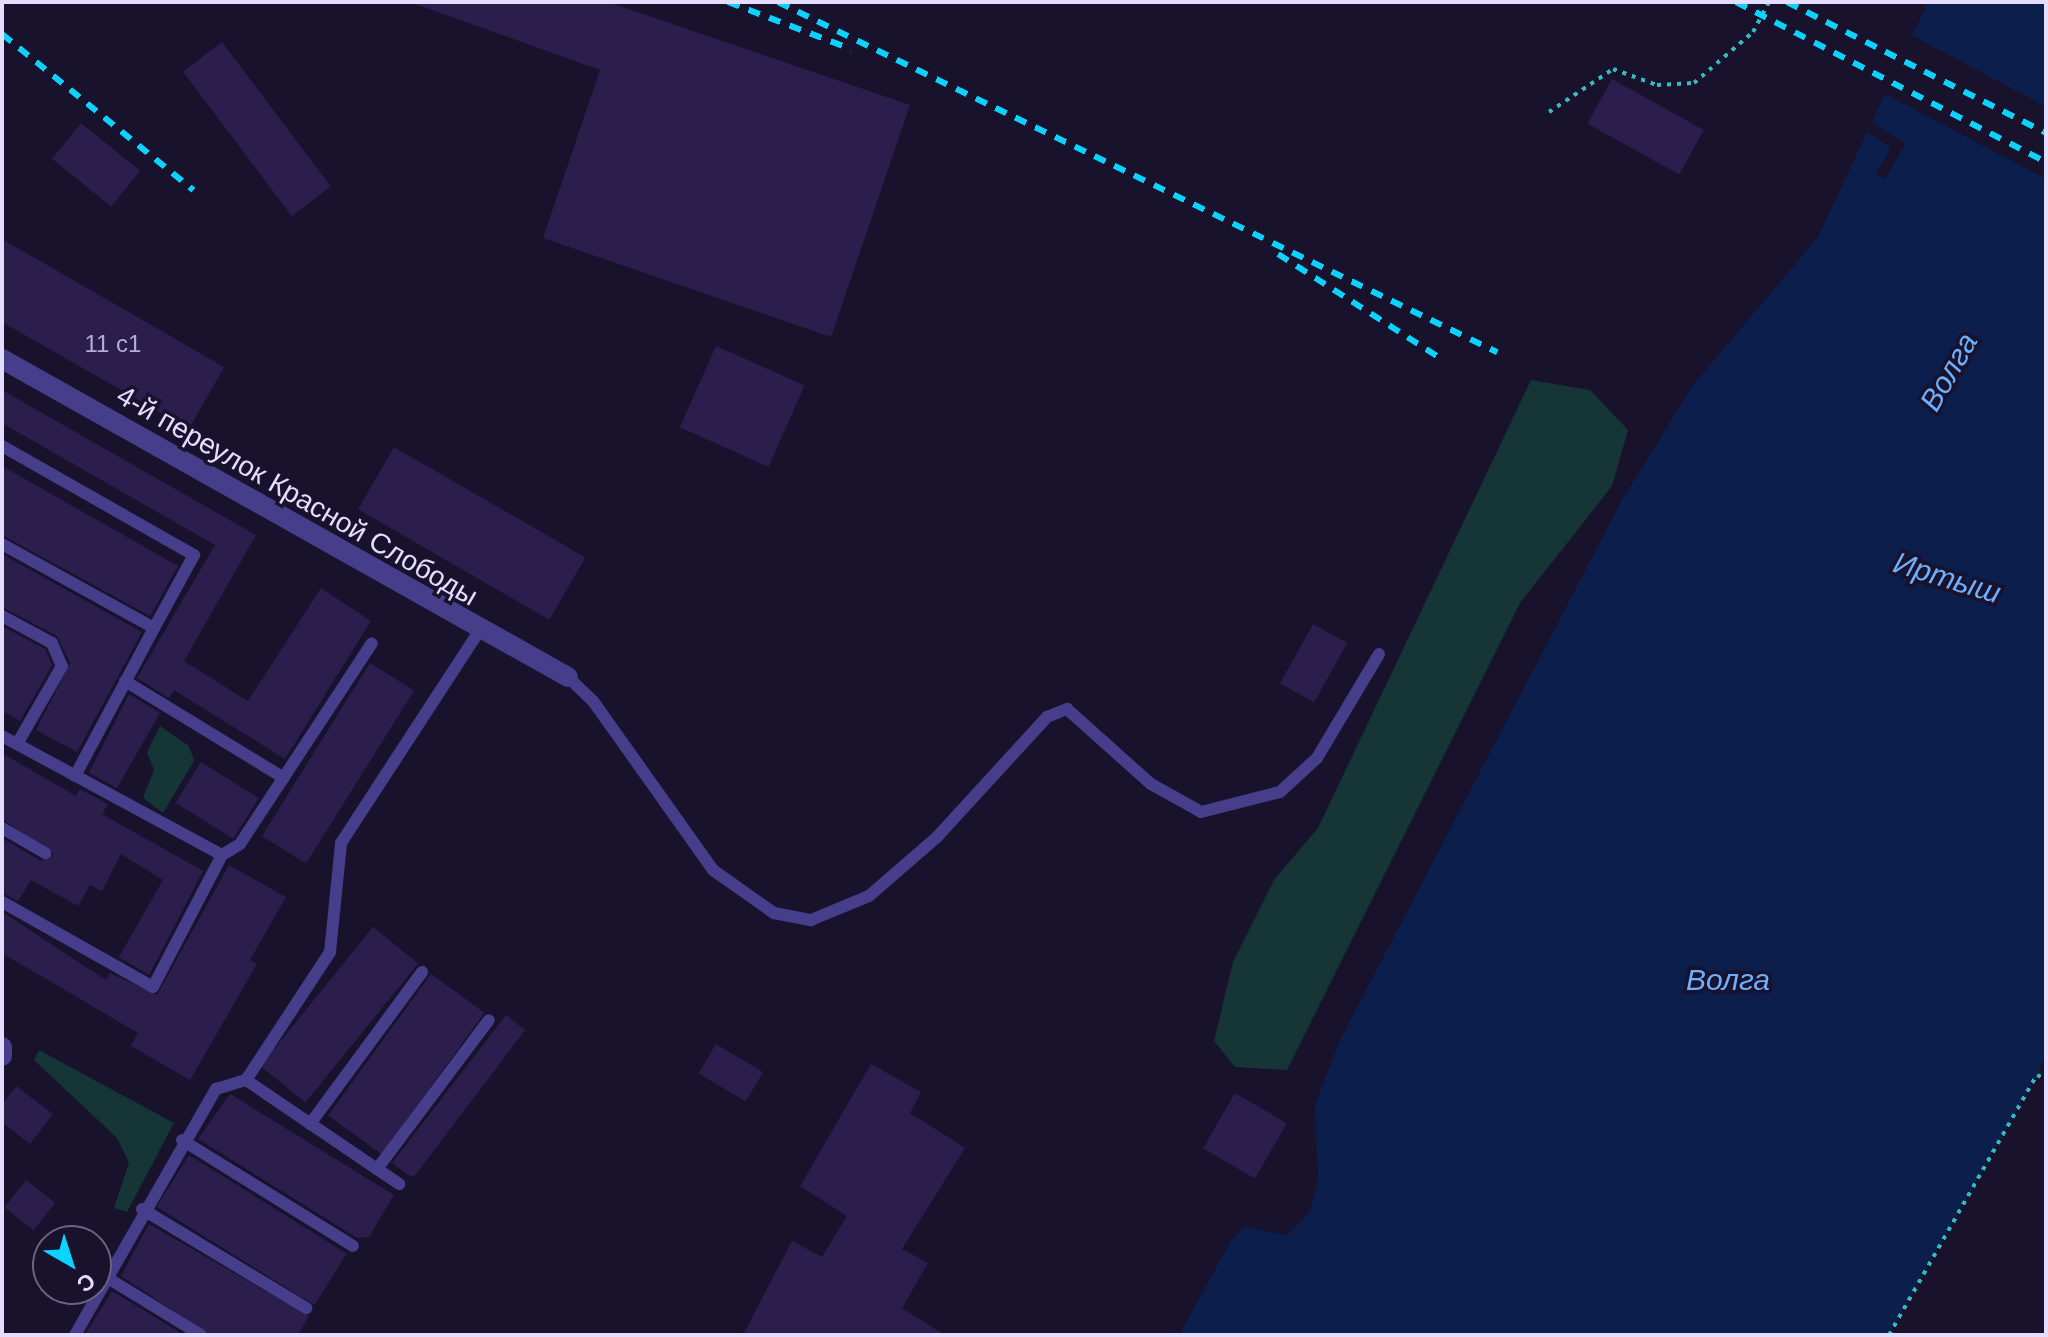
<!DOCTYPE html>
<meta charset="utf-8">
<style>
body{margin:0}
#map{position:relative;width:2048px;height:1337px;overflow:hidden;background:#18122d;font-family:Helvetica,sans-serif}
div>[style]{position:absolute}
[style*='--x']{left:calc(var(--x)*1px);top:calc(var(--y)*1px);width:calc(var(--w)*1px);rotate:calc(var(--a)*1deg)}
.green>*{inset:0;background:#153537}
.water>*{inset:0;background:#0c1e4c}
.pier>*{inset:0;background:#18122d}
.building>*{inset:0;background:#2b1e4d;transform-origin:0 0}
.path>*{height:4px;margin-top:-2px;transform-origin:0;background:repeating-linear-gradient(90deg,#32bcbf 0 4px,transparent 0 10px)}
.lane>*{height:12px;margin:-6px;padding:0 6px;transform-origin:6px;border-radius:6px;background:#463d8b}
.street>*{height:20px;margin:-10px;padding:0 10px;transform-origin:10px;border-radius:10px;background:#463d8b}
.rail>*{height:6px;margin-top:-3px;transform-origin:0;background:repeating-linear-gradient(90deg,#0bd3fe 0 12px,transparent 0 22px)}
span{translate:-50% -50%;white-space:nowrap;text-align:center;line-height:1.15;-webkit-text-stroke:7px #18122d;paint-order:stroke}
.number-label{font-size:24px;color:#b6add2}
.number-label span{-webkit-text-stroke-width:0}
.street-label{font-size:28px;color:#e4ddff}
.water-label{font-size:30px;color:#6caffe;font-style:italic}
.frame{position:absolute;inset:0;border:4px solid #e4ddff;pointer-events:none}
.north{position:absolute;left:32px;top:1225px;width:80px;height:80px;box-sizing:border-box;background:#18122d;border:2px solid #6a6381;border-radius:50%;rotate:141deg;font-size:22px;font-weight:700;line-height:32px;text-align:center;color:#e4ddff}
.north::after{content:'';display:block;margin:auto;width:28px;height:36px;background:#0bd3fe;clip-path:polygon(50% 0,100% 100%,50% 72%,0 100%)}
</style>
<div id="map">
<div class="green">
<i style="clip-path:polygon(1531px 380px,1590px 390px,1628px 430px,1612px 486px,1520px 603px,1287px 1070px,1235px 1067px,1214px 1041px,1233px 962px,1274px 880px,1318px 828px)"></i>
<i style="clip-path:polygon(160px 726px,189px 746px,194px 761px,163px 813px,143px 798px,154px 770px,147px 752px)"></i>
<i style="clip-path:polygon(39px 1050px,174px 1123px,127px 1212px,114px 1208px,129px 1163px,117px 1138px,34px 1060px)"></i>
</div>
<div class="water">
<i style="clip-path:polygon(1928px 2px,2046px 2px,2046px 1052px,2037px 1075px,1889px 1335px,1179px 1335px,1232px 1239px,1245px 1227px,1287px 1235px,1310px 1212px,1318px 1181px,1315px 1105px,1340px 1040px,1622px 500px,1693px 385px,1818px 237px)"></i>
</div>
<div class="pier">
<i style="clip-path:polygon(1908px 33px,2046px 107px,2046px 179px,1878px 90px)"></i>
<i style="clip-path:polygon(1868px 121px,1906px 143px,1885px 179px,1876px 174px,1891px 147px,1863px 130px)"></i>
</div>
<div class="building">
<i style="clip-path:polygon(410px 2px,608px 2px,910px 105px,831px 337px,543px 238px,600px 70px)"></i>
<i style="left:222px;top:42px;width:181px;height:49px;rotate:53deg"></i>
<i style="left:1612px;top:79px;width:105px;height:51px;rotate:29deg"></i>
<i style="left:81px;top:123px;width:76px;height:46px;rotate:39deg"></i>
<i style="clip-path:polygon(2px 239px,224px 367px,189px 429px,2px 322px)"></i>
<i style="left:716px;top:346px;width:97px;height:89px;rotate:24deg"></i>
<i style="clip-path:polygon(2px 390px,256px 535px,184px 661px,248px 701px,321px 588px,371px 621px,285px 759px,174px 690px,169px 698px,137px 678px,215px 545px,2px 423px)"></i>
<i style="left:394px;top:447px;width:221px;height:72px;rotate:30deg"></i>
<i style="clip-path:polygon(2px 466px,178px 566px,150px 616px,2px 535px)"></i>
<i style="clip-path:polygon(2px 554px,142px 632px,77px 752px,36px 730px,70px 663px,57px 636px,2px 607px)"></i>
<i style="left:1313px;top:624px;width:39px;height:68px;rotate:29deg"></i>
<i style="clip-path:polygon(2px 626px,45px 649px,52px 665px,20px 721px,2px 711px)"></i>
<i style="left:370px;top:663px;width:52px;height:204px;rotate:32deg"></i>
<i style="clip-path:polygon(129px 694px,160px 713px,117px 788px,89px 773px)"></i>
<i style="clip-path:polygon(2px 753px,76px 796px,80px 789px,108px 804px,102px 814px,203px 871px,149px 975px,119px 957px,163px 880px,121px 854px,102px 891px,90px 885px,78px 906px,31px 880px,18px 901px,2px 893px,2px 838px,41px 861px,54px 854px,2px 819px)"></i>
<i style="left:201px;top:762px;width:68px;height:48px;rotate:32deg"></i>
<i style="clip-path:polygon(229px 865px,286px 897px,250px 960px,257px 964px,190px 1080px,131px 1046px,138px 1033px,2px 953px,2px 912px,106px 980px,110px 973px,157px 995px)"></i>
<i style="left:373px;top:927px;width:58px;height:179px;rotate:39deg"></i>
<i style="left:431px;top:974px;width:66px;height:175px;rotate:36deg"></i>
<i style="clip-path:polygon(506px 1015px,525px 1030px,414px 1177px,407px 1174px,392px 1163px)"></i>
<i style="left:716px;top:1044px;width:55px;height:34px;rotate:31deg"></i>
<i style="clip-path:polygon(871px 1064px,921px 1092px,910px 1113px,965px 1148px,902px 1249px,928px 1263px,902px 1308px,945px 1335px,743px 1335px,792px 1241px,822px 1257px,847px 1216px,800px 1186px)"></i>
<i style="clip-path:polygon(16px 1086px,53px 1114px,30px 1144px,2px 1122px,2px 1105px)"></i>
<i style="left:1235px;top:1093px;width:60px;height:64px;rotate:30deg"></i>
<i style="clip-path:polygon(230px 1094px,394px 1195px,369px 1237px,357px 1238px,198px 1139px)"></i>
<i style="left:189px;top:1155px;width:186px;height:61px;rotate:32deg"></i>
<i style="left:26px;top:1180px;width:37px;height:35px;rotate:38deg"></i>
<i style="clip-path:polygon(149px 1224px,309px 1316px,298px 1335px,210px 1335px,121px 1276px)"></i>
<i style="clip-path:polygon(112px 1291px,184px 1335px,85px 1335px)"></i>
</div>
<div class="path">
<i style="--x:1549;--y:112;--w:77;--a:-33.9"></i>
<i style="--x:1613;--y:69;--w:47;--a:20"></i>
<i style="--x:1657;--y:85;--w:37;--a:-3"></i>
<i style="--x:1694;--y:83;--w:78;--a:-40.8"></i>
<i style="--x:1753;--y:32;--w:34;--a:-62"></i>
<i style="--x:1889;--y:1335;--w:299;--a:-60.4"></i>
<i style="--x:2037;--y:1075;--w:10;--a:24"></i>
</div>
<div class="lane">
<i style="--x:2;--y:446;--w:221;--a:29.6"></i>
<i style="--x:194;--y:555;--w:83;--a:118.7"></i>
<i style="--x:154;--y:628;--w:174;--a:-151.1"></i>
<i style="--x:2;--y:616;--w:57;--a:28.4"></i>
<i style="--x:52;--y:643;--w:25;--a:67"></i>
<i style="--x:62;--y:666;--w:90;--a:120"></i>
<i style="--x:568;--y:677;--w:35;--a:44"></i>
<i style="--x:593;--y:701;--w:207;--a:54.6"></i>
<i style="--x:713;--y:870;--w:75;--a:35.2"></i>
<i style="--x:774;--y:913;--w:38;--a:11"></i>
<i style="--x:811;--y:920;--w:63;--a:-22.5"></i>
<i style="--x:869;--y:896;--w:90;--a:-40.9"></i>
<i style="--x:937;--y:837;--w:163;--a:-47.5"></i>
<i style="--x:1047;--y:717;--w:22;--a:-22"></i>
<i style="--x:1067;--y:709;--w:113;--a:41.8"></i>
<i style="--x:1151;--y:784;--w:57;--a:29.2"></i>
<i style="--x:1201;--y:812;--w:81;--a:-14.2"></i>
<i style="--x:1280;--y:792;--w:50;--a:-42.6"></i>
<i style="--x:1317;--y:758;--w:121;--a:-59.2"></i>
<i style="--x:125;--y:681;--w:186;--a:31.4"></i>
<i style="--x:2;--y:736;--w:250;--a:28.4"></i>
<i style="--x:222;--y:855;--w:149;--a:117.6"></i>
<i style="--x:153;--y:987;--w:173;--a:-150.6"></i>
<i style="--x:75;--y:776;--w:168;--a:-61.9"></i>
<i style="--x:2;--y:828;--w:50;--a:30.2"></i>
<i style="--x:222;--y:855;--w:21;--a:-31"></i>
<i style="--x:240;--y:844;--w:240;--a:-56.7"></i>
<i style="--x:246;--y:1080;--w:158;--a:34.2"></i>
<i style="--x:377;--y:1169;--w:186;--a:-53.1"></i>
<i style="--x:310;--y:1124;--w:189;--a:-53.6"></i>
<i style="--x:182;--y:1140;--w:201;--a:31.8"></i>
<i style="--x:377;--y:1169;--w:27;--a:34"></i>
<i style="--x:142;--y:1209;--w:192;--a:31.1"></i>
<i style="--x:106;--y:1277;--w:111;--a:31.4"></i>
<i style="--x:75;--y:1335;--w:284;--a:-60.2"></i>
<i style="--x:216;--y:1089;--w:31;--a:-17"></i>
<i style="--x:246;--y:1080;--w:153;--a:-56.7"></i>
<i style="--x:330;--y:952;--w:110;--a:-84.2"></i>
<i style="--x:341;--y:843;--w:251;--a:-56.9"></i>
</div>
<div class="street">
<i style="--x:2;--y:359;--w:649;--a:29.33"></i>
<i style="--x:2;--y:1047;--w:9;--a:90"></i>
</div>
<div class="rail">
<i style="--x:728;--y:2;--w:132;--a:20.9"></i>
<i style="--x:778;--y:2;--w:800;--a:25.96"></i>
<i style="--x:1736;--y:2;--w:349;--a:27.3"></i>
<i style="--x:1787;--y:2;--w:290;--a:26.8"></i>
<i style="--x:2;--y:34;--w:247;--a:39.2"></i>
<i style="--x:1278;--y:254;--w:193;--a:32.7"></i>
</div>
<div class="number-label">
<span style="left:113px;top:344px">11 с1</span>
</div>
<div class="street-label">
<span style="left:297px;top:496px;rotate:30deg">4-й переулок Красной Слободы</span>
</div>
<div class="water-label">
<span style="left:1949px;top:372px;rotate:-60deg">Волга</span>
<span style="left:1947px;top:578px;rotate:17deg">Иртыш</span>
<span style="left:1728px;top:980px">Волга</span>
</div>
<div class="frame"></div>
<div class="north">С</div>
</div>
